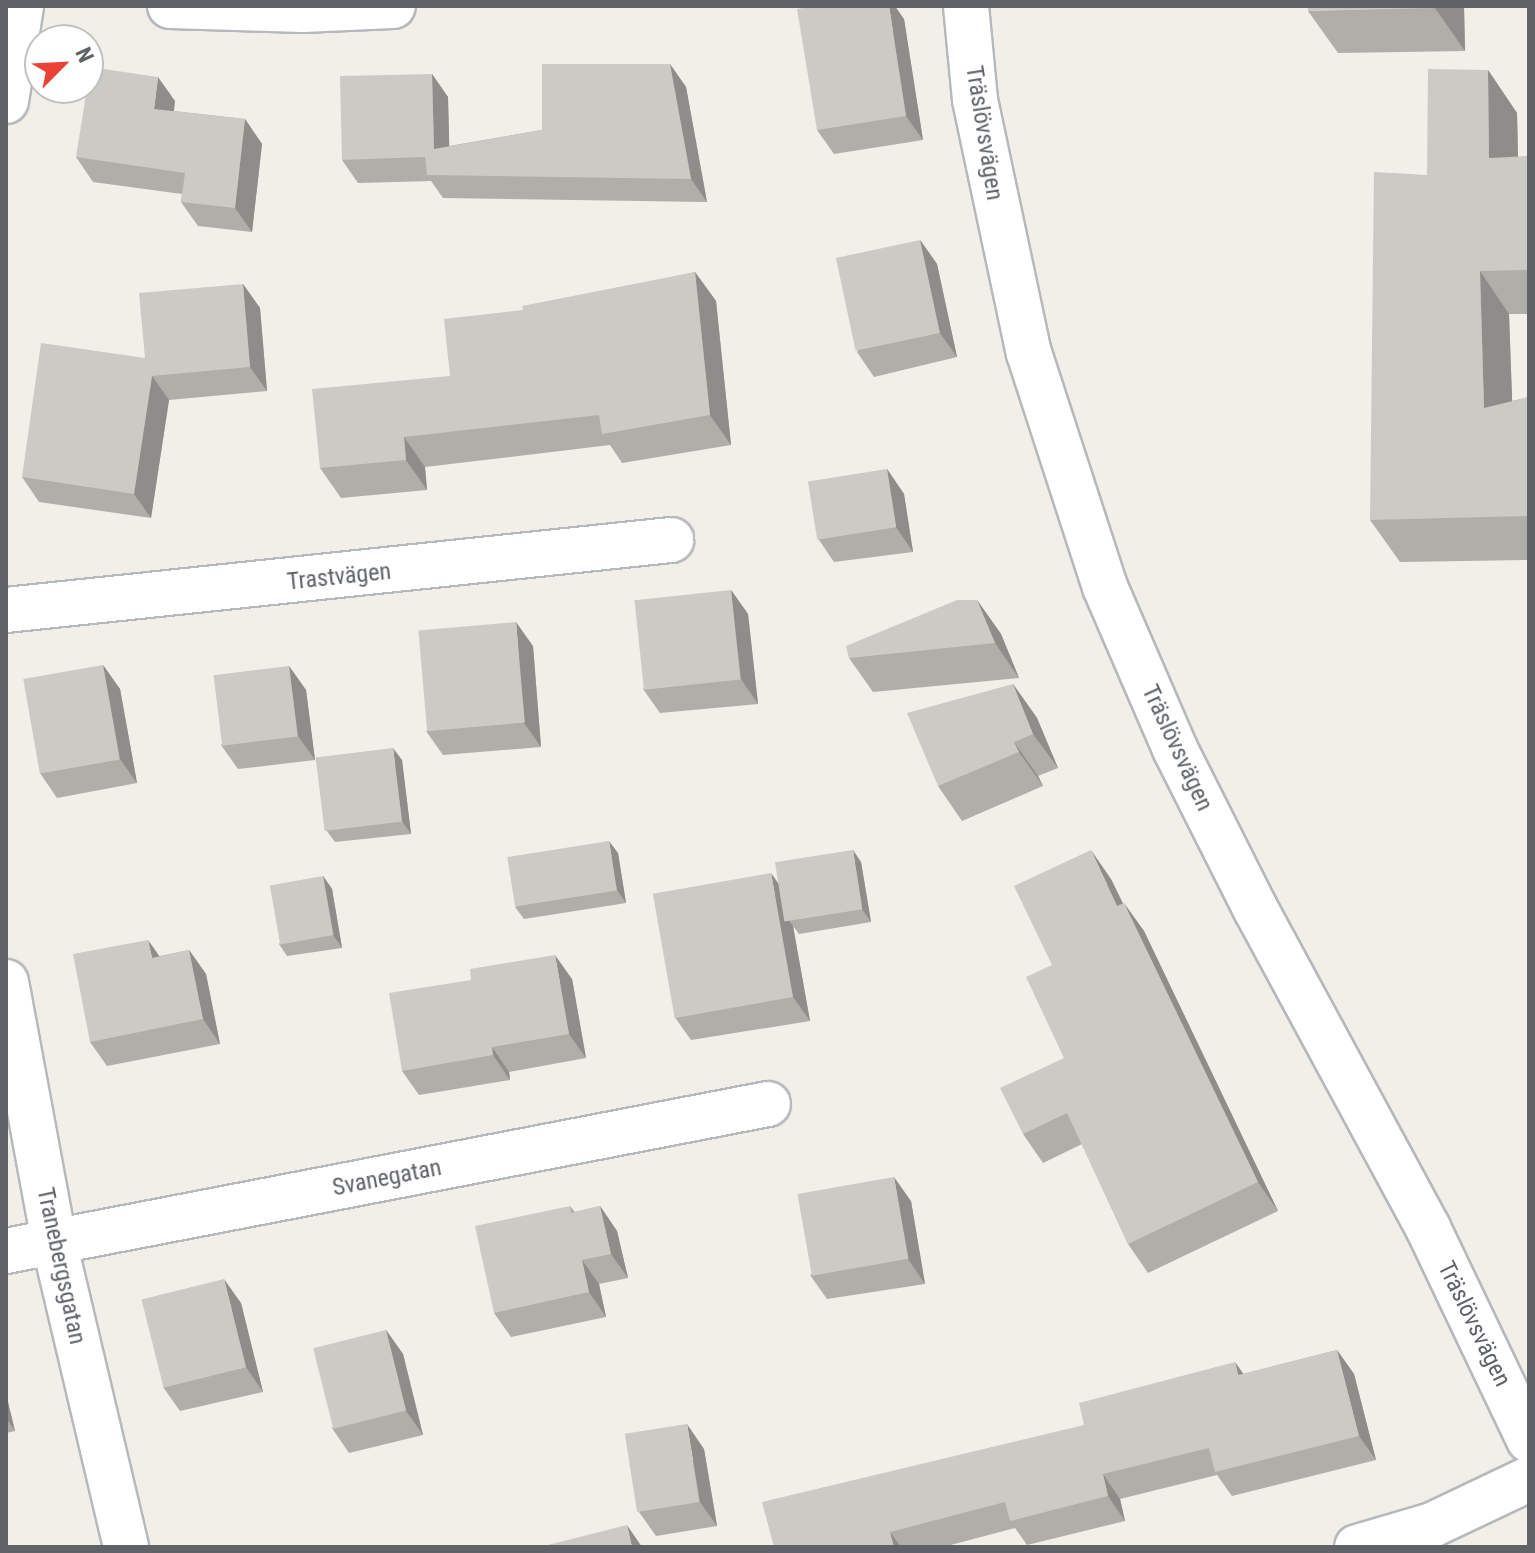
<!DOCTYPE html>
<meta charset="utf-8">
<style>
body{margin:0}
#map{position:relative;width:1535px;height:1553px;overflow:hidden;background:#f1efe8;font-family:"Roboto Condensed",sans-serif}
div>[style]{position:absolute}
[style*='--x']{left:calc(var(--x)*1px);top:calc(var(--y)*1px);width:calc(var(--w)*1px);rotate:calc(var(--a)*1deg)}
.roads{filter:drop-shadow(2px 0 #b5b8bc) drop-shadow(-2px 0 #b5b8bc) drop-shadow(0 2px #b5b8bc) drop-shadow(0 -2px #b5b8bc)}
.minor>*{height:44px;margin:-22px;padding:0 22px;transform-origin:22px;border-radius:22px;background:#fff}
.wall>*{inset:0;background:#afaea9}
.shaded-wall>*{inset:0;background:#8f8d8a}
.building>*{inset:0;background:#cccac5;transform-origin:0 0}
span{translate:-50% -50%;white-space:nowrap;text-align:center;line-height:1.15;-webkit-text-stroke:6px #fff;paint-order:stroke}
.street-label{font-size:24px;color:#5f6368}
.frame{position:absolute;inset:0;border:8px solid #5f6368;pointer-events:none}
.north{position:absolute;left:24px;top:24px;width:80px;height:80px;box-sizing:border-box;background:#fff;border:2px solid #bfc1c3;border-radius:50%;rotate:66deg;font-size:22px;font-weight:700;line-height:32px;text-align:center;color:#5f6368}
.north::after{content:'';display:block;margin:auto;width:28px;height:36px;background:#ea4335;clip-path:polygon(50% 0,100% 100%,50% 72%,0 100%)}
</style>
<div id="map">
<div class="roads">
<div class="minor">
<i style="--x:170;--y:6;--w:133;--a:1.7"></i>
<i style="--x:303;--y:10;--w:90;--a:-2.5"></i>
<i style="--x:966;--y:6;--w:94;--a:84.5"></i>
<i style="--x:975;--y:100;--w:259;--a:78"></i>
<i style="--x:1029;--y:353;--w:246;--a:72"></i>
<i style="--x:1105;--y:587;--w:176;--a:66.6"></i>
<i style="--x:1175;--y:749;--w:178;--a:63.3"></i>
<i style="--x:1255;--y:908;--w:364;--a:61.6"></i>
<i style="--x:1428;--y:1228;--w:235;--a:64.5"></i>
<i style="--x:6;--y:101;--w:96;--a:-81"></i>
<i style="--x:6;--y:610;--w:669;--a:-6.01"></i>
<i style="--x:6;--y:982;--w:264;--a:79.5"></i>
<i style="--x:54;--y:1242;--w:313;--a:76.7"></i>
<i style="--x:6;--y:1251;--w:776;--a:-10.92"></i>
<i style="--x:1357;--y:1547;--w:78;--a:-16.3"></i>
<i style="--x:1432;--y:1525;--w:107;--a:-25.4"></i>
</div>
</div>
<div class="wall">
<i style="clip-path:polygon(1464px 6px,1465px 51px,1338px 53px,1308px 11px)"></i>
<i style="clip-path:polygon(904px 19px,923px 140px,834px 154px,817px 130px)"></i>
<i style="clip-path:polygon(670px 64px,686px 87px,707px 202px,443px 198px,431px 181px,358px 183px,342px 160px,432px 74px,448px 97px,449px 146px,542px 130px)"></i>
<i style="clip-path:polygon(1488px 70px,1517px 113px,1518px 157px,1529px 156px,1529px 314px,1509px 314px,1512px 401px,1529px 397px,1529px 560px,1400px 562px,1370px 520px,1427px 175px)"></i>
<i style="clip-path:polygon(175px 101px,174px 111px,245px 119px,262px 144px,252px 232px,198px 226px,181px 202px,182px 194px,93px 182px,76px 157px)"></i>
<i style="clip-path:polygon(920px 240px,937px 264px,957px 357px,874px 377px,857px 352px)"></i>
<i style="clip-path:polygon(695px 272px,716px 301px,731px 445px,622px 463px,610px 445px,425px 467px,427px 490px,341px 498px,320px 468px,450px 376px,523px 310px)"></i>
<i style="clip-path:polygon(243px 284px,260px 308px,267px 391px,169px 400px,151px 518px,39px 502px,22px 477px,145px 358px)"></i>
<i style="clip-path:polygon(887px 469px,904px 494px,913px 552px,834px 562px,817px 537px)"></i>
<i style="clip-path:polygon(731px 590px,748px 614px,758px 704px,660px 713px,643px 689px)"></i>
<i style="clip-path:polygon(977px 600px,1001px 634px,1019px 678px,873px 692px,849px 658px)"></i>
<i style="clip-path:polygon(533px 646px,541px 747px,443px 755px,426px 731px)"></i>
<i style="clip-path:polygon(103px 665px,120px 689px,137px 783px,57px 798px,40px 773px)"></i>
<i style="clip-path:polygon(289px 666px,306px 690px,315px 760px,238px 769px,221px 745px)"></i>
<i style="clip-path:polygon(1013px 684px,1037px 718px,1058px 768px,1038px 776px,1043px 786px,962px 821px,938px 786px)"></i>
<i style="clip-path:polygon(402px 760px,411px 834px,335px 842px,326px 830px)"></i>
<i style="clip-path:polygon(618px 853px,626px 903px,524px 919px,515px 907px)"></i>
<i style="clip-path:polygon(861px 862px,871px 922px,799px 934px,793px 926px,810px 1021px,691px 1040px,674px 1016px,781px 887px)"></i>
<i style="clip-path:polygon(323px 876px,332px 889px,342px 948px,287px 956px,279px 944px)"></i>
<i style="clip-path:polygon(1111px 879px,1123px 903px,1144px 931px,1278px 1211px,1148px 1273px,1128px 1244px,1082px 1144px,1043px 1163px,1023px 1134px,1064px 1058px,1052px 965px)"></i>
<i style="clip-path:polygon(189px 950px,206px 974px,220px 1044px,107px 1066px,90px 1042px,160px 956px)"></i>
<i style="clip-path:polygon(572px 979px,586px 1058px,509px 1072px,510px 1080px,419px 1095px,402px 1071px)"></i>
<i style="clip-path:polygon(911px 1201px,925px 1284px,827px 1299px,810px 1275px)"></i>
<i style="clip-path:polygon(570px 1206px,575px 1212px,600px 1206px,617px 1231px,628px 1278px,599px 1284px,606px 1317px,511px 1337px,494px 1313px)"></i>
<i style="clip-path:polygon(241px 1303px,263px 1392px,180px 1411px,163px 1387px)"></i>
<i style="clip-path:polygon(386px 1330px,403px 1354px,423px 1435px,349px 1453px,332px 1428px)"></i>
<i style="clip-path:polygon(1337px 1350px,1354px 1374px,1376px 1460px,1232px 1496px,1217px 1475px,1120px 1499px,1125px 1521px,1027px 1545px,1015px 1528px,943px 1547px,774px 1547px,1084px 1425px,1243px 1374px)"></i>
<i style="clip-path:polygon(6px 1394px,15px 1431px,6px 1433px)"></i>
<i style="clip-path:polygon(704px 1449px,717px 1526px,656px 1536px,639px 1512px)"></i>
</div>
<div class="shaded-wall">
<i style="clip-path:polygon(889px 6px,895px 6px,904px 19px,923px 140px,906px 116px)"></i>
<i style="clip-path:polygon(1435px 6px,1464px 6px,1465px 51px,1435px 8px)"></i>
<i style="clip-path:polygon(670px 64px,686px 87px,707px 202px,691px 179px)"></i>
<i style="clip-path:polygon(1488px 70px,1517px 113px,1519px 200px,1489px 158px)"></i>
<i style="clip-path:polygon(432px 74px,448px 97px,450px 172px,434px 149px)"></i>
<i style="clip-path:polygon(158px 77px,175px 101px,171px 133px,154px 109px)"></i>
<i style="clip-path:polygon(245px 119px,262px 144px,252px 232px,235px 208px)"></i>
<i style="clip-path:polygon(920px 240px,937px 264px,957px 357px,940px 333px)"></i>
<i style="clip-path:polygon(1480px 271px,1509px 314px,1514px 451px,1484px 408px)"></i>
<i style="clip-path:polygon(695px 272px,716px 301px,731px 445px,710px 415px)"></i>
<i style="clip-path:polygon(243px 284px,260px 308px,267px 391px,250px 367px)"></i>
<i style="clip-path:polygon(152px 376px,169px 400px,151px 518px,134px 494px)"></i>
<i style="clip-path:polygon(404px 437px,425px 467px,427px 490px,406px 460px)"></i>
<i style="clip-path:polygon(887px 469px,904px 494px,913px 552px,896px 527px)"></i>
<i style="clip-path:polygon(731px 590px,748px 614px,758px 704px,741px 679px)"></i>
<i style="clip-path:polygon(977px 600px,1001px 634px,1019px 678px,995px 643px)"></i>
<i style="clip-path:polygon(516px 622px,533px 646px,541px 747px,524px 723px)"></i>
<i style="clip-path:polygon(103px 665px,120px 689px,137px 783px,120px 759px)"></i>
<i style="clip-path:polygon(289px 666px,306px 690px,315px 760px,298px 736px)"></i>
<i style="clip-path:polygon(1013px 684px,1037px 718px,1058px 768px,1033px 734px)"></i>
<i style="clip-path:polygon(1014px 742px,1038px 776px,1043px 786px,1019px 752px)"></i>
<i style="clip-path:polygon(393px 748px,402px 760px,411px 834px,402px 821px)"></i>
<i style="clip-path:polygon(609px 841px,618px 853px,626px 903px,617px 890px)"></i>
<i style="clip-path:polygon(853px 850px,861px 862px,871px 922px,862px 909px)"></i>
<i style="clip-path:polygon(1091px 850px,1111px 879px,1137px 934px,1117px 906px)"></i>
<i style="clip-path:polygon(771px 873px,788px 897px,790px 922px,793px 926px,810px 1021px,793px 997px)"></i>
<i style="clip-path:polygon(323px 876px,332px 889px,342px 948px,333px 935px)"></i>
<i style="clip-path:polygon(1124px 903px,1144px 931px,1278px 1211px,1258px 1182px)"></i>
<i style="clip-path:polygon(148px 940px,165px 964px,152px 958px)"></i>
<i style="clip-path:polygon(189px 950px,206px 974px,220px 1044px,203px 1019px)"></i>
<i style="clip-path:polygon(555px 955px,572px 979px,586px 1058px,569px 1034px)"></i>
<i style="clip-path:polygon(492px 1047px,509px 1072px,510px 1080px,493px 1055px)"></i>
<i style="clip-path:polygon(894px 1177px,911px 1201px,925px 1284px,908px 1259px)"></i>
<i style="clip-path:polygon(600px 1206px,617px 1231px,628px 1278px,611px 1254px)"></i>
<i style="clip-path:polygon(582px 1260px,599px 1284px,606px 1317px,589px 1292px)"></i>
<i style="clip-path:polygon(224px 1279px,241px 1303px,263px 1392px,246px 1367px)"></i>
<i style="clip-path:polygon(386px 1330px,403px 1354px,423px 1435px,406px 1411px)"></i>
<i style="clip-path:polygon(1337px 1350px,1354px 1374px,1376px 1460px,1359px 1436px)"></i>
<i style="clip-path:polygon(1235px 1362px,1252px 1386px,1238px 1375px)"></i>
<i style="clip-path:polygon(6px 1394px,15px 1431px,6px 1418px)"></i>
<i style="clip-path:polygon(687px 1424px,704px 1449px,717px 1526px,700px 1502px)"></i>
<i style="clip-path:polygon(1103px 1474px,1120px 1499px,1125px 1521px,1108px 1496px)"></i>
<i style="clip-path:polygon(627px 1525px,642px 1547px,632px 1547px)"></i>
<i style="clip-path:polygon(890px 1532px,901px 1547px,894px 1547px)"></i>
</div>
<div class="building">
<i style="clip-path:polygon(815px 6px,889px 6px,906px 116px,817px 130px,797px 9px)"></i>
<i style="clip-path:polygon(1308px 6px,1435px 6px,1435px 8px,1308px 11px)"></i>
<i style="clip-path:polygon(542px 64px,670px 64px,691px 179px,427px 175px,425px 157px,342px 160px,340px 76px,432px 74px,434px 149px,542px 130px)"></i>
<i style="clip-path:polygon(90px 67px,158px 77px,154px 109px,245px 119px,235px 208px,181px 202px,185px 173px,76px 157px,87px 88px,88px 88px)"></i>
<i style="clip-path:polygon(1428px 69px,1488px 70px,1489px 158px,1529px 156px,1529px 270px,1480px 271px,1484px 408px,1529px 397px,1529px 516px,1370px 520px,1374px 172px,1427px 175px)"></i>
<i style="left:920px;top:240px;width:95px;height:86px;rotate:78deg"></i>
<i style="clip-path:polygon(695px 272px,710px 415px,602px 434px,599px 415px,404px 437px,406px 460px,320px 468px,312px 389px,450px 376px,444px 319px,523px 310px,522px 306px)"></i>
<i style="clip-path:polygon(243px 284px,250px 367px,152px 376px,134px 494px,22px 477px,41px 343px,145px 358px,139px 293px)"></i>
<i style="left:887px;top:469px;width:59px;height:80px;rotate:81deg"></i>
<i style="left:731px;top:590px;width:90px;height:97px;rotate:84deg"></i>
<i style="clip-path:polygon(957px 600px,977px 600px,995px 643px,849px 658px,846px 646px)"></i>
<i style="left:516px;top:622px;width:101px;height:98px;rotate:85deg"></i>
<i style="left:103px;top:665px;width:96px;height:81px;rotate:80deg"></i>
<i style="left:289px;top:666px;width:71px;height:76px;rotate:83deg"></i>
<i style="clip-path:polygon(1013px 684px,1033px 734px,1014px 742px,1019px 752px,938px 786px,907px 713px)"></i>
<i style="left:393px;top:748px;width:74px;height:78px;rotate:83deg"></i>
<i style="left:609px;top:841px;width:50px;height:103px;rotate:81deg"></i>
<i style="left:853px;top:850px;width:60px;height:79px;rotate:81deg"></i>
<i style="clip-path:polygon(1091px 850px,1117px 906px,1124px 903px,1258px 1182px,1128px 1244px,1067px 1113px,1023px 1134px,1000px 1088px,1064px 1058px,1026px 977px,1052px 965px,1014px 886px)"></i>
<i style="left:771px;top:873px;width:126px;height:120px;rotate:80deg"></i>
<i style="left:323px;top:876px;width:60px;height:54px;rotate:80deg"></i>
<i style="clip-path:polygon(148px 940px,152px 958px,189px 950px,203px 1019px,90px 1042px,73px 954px)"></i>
<i style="clip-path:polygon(555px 955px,569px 1034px,492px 1047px,493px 1055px,402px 1071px,389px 993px,471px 980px,470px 969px)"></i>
<i style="left:894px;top:1177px;width:83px;height:98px;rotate:80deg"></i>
<i style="clip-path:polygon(570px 1206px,571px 1213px,600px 1206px,611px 1254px,582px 1260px,589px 1292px,494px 1313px,475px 1226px)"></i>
<i style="left:224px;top:1279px;width:91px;height:85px;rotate:76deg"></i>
<i style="left:386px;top:1330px;width:83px;height:75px;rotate:76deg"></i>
<i style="clip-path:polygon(1337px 1350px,1359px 1436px,1215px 1472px,1209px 1448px,1103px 1474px,1108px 1496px,1010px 1521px,1005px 1502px,890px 1532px,894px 1547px,774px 1547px,762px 1502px,1084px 1425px,1079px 1403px,1235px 1362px,1238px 1375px)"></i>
<i style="left:687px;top:1424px;width:79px;height:63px;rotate:81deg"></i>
<i style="clip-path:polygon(627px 1525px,632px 1547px,540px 1547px)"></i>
</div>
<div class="street-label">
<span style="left:984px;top:133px;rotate:81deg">Träslövsvägen</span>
<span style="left:339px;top:577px;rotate:-6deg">Trastvägen</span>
<span style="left:1177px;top:748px;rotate:65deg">Träslövsvägen</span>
<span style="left:387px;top:1178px;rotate:-11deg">Svanegatan</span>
<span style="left:61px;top:1266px;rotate:78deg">Tranebergsgatan</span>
<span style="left:1474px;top:1324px;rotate:64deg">Träslövsvägen</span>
</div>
<div class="frame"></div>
<div class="north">N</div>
</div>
